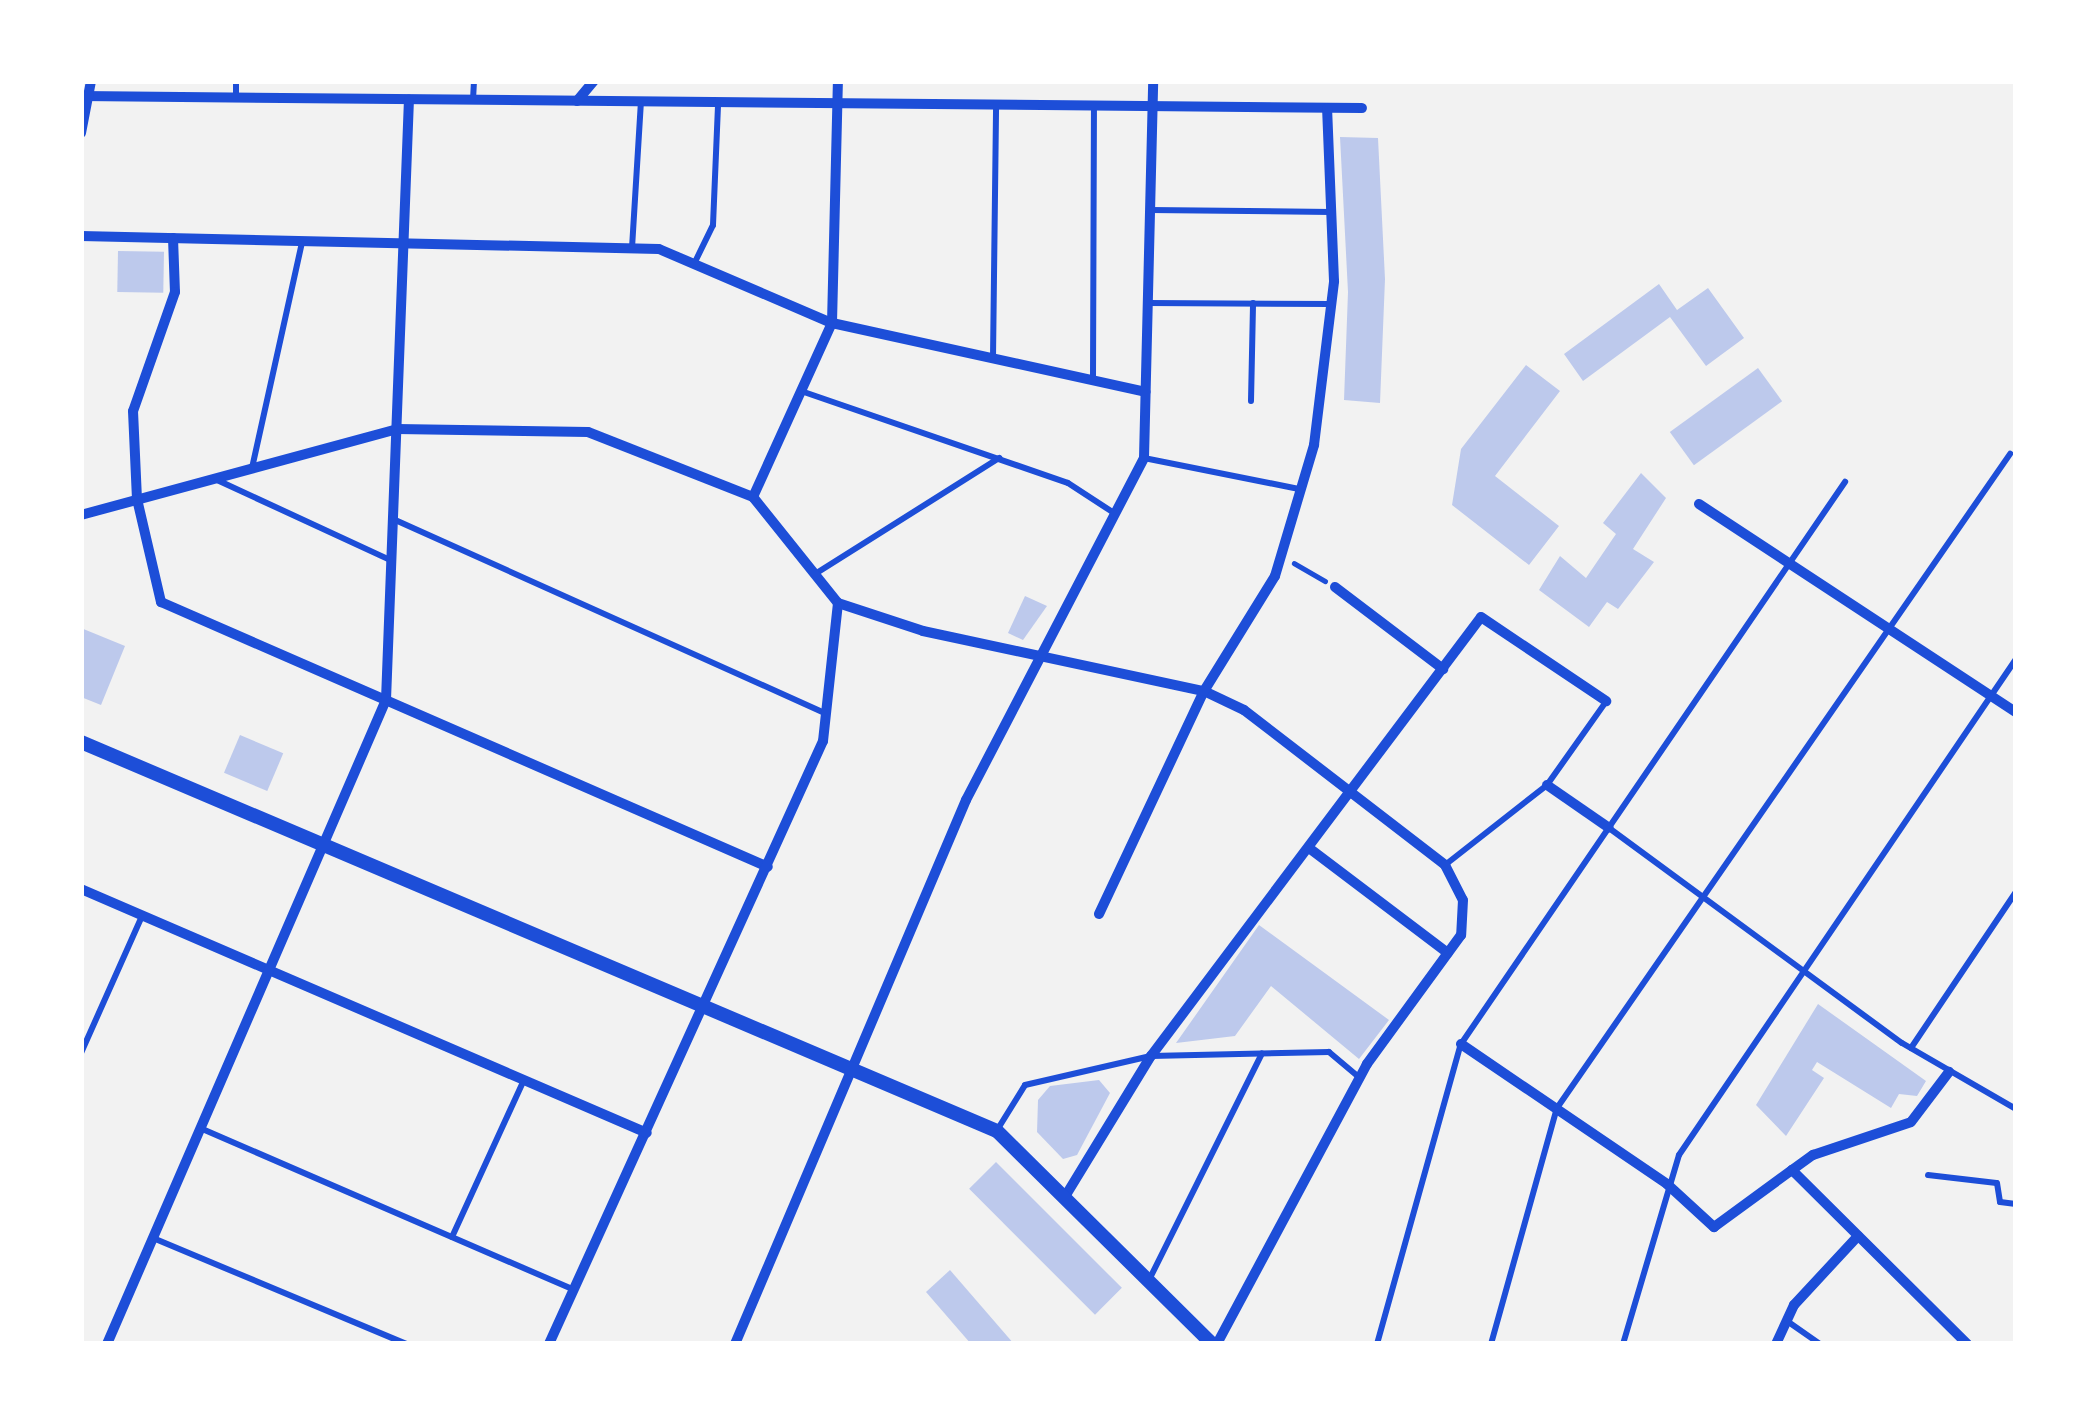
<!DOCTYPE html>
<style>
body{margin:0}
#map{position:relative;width:2097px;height:1425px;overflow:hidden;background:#f2f2f2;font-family:Lora,serif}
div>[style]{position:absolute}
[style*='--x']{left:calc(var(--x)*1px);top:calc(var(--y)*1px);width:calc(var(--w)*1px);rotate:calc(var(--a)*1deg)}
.building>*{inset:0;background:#bdc9ec;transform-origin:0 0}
.path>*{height:4.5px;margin:-2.25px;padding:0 2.25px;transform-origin:2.25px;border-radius:2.25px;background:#1d4ed8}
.service>*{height:6px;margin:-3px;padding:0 3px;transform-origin:3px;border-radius:3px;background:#1d4ed8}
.minor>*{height:10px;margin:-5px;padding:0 5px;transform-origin:5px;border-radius:5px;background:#1d4ed8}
.tertiary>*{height:14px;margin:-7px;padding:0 7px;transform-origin:7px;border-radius:7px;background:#1d4ed8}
span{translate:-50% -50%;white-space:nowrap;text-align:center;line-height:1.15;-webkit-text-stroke:12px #fff;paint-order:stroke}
.frame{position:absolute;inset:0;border:84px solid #fff;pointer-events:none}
</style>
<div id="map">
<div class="building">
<i style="clip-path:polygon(1340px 137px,1378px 138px,1385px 279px,1380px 403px,1344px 400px,1348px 292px)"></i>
<i style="left:118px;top:251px;width:46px;height:41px;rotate:1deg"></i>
<i style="clip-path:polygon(1659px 284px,1677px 310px,1708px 288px,1744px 338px,1706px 366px,1670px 317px,1583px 381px,1564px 354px)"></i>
<i style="clip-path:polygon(1526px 365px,1560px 391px,1495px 476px,1559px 526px,1529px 565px,1452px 505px,1461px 449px)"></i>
<i style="left:1758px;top:368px;width:41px;height:109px;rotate:54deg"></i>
<i style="clip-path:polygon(1641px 473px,1666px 498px,1633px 549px,1654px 562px,1618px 609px,1607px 602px,1589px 627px,1539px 590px,1560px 556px,1586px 578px,1616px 534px,1603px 523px)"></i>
<i style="clip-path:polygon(1025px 596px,1047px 606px,1023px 640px,1008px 633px)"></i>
<i style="clip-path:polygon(81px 628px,125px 646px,101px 705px,81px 697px)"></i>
<i style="left:240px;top:735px;width:47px;height:41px;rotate:23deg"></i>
<i style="clip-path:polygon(1259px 925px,1389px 1020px,1359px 1059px,1271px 986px,1235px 1036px,1176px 1043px)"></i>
<i style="clip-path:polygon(1818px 1004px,1926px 1081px,1917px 1096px,1899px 1094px,1891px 1108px,1817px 1062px,1812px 1070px,1824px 1078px,1786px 1136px,1756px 1105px)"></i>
<i style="clip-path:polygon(1099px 1080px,1110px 1093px,1077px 1155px,1063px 1159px,1037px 1132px,1038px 1100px,1050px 1086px)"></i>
<i style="left:996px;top:1162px;width:178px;height:38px;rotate:45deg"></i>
<i style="clip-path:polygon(950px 1270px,1014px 1344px,971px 1344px,926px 1292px)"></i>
</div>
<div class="path">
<i style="--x:1294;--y:563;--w:36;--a:30"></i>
</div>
<div class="service">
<i style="--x:236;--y:98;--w:17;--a:-90"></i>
<i style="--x:473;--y:100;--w:19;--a:-87"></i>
<i style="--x:1150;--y:210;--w:181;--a:0.6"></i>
<i style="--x:632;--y:248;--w:146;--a:-86.5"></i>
<i style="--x:694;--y:264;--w:43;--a:-64"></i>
<i style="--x:713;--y:225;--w:121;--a:-87.6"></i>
<i style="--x:1148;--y:303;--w:183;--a:0.3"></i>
<i style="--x:993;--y:358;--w:253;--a:-89.3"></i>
<i style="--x:1093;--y:380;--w:272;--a:-89.8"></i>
<i style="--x:801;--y:391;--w:282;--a:19"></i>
<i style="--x:1068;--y:483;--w:55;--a:33.1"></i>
<i style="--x:1251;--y:401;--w:98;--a:-88.8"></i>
<i style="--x:1144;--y:458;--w:158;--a:11.3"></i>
<i style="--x:252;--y:468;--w:230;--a:-77.5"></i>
<i style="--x:217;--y:480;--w:191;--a:24.8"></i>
<i style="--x:393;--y:519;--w:475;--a:24.2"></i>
<i style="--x:815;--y:574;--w:218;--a:-32.2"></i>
<i style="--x:1609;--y:828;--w:363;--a:36.3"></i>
<i style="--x:1902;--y:1043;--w:132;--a:30.1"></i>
<i style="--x:1445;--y:865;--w:130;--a:-38.1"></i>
<i style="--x:1547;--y:785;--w:100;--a:-54.7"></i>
<i style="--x:1911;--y:1048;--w:188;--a:-56.1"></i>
<i style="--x:81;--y:1053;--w:150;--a:-66"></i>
<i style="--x:999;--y:1127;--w:49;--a:-58.2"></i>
<i style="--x:1025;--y:1085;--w:129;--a:-13"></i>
<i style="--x:1151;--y:1056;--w:178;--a:-1.3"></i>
<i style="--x:1329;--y:1052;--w:38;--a:40"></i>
<i style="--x:200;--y:1128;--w:405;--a:23.4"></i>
<i style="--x:1928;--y:1175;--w:69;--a:6.6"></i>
<i style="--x:1997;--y:1183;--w:19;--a:81"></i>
<i style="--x:2000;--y:1202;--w:16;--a:7"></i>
<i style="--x:452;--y:1237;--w:170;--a:-65.4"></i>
<i style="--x:153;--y:1238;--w:275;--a:22.7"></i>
<i style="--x:1150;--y:1278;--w:251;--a:-63.5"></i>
<i style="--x:1787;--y:1321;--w:40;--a:34.9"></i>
<i style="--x:1377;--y:1344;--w:312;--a:-74.4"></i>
<i style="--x:1461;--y:1044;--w:681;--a:-55.66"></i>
<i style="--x:1491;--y:1344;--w:245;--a:-74.4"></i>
<i style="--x:1557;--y:1108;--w:796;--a:-55.29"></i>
<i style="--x:1623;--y:1344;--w:197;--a:-73.5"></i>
<i style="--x:1679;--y:1155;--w:600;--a:-55.81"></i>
</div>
<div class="minor">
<i style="--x:81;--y:96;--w:1281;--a:0.54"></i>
<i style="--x:577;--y:101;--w:26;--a:-50"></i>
<i style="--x:81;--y:133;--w:53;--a:-79.1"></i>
<i style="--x:81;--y:236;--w:578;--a:1.29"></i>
<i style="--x:659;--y:249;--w:188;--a:23.2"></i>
<i style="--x:832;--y:323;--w:321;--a:12.4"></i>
<i style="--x:173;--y:238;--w:54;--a:87.9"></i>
<i style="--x:175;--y:292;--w:126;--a:109.4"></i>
<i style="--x:133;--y:411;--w:88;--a:87.4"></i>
<i style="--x:137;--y:499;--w:106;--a:76.9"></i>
<i style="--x:161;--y:602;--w:662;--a:23.58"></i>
<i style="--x:753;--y:497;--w:191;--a:-65.6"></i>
<i style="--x:832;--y:323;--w:242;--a:-88.6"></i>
<i style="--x:1699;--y:504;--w:379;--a:33.3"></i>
<i style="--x:81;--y:515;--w:327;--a:-15.2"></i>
<i style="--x:397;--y:429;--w:191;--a:0.9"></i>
<i style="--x:588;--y:432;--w:177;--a:21.5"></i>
<i style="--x:753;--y:497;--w:136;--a:51.3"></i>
<i style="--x:838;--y:603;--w:139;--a:96.2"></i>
<i style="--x:823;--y:741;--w:662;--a:114.44"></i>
<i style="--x:1335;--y:587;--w:136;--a:37.2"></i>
<i style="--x:838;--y:603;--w:89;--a:18.2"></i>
<i style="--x:923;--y:631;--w:287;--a:12.1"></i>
<i style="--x:1204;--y:691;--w:44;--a:25.4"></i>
<i style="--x:1244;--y:710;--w:254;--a:37.6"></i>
<i style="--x:1445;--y:865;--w:39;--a:63"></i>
<i style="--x:1463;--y:900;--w:35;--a:93"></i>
<i style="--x:1461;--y:935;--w:160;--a:126.1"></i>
<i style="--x:1367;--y:1064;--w:318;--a:118.2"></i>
<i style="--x:1547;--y:785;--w:75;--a:34.7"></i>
<i style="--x:1309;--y:848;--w:174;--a:37.1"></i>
<i style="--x:81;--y:889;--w:616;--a:23.32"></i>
<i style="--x:1099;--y:914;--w:246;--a:-64.8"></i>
<i style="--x:1204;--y:691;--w:135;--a:-58.3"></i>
<i style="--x:1275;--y:576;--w:137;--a:-73.4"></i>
<i style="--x:1314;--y:445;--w:165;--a:-83"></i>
<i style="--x:1334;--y:281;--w:173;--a:-92.3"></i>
<i style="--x:1461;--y:1044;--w:249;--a:34.2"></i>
<i style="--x:1667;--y:1184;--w:64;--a:42.5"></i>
<i style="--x:1714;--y:1227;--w:97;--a:-36.2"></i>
<i style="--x:1792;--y:1170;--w:247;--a:44.8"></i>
<i style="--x:1792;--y:1170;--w:26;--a:-36"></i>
<i style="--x:1813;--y:1155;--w:103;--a:-18.6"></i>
<i style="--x:1911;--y:1122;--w:63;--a:-52.8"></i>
<i style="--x:1066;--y:1195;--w:163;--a:-58.6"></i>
<i style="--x:1151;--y:1056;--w:549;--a:-53.07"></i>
<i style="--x:1481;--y:617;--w:151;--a:33.9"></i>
<i style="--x:107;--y:1344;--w:702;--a:-66.58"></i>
<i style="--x:386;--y:700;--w:601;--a:-87.81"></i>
<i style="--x:735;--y:1344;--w:591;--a:-66.99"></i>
<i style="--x:966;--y:800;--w:386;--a:-62.5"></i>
<i style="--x:1144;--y:458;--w:377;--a:-88.6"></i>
<i style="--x:1776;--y:1344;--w:43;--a:-65.2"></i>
<i style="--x:1794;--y:1305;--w:94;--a:-47.2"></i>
</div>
<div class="tertiary">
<i style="--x:81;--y:742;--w:995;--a:23.01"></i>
<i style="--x:997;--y:1131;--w:303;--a:44.7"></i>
</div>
<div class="frame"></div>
</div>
